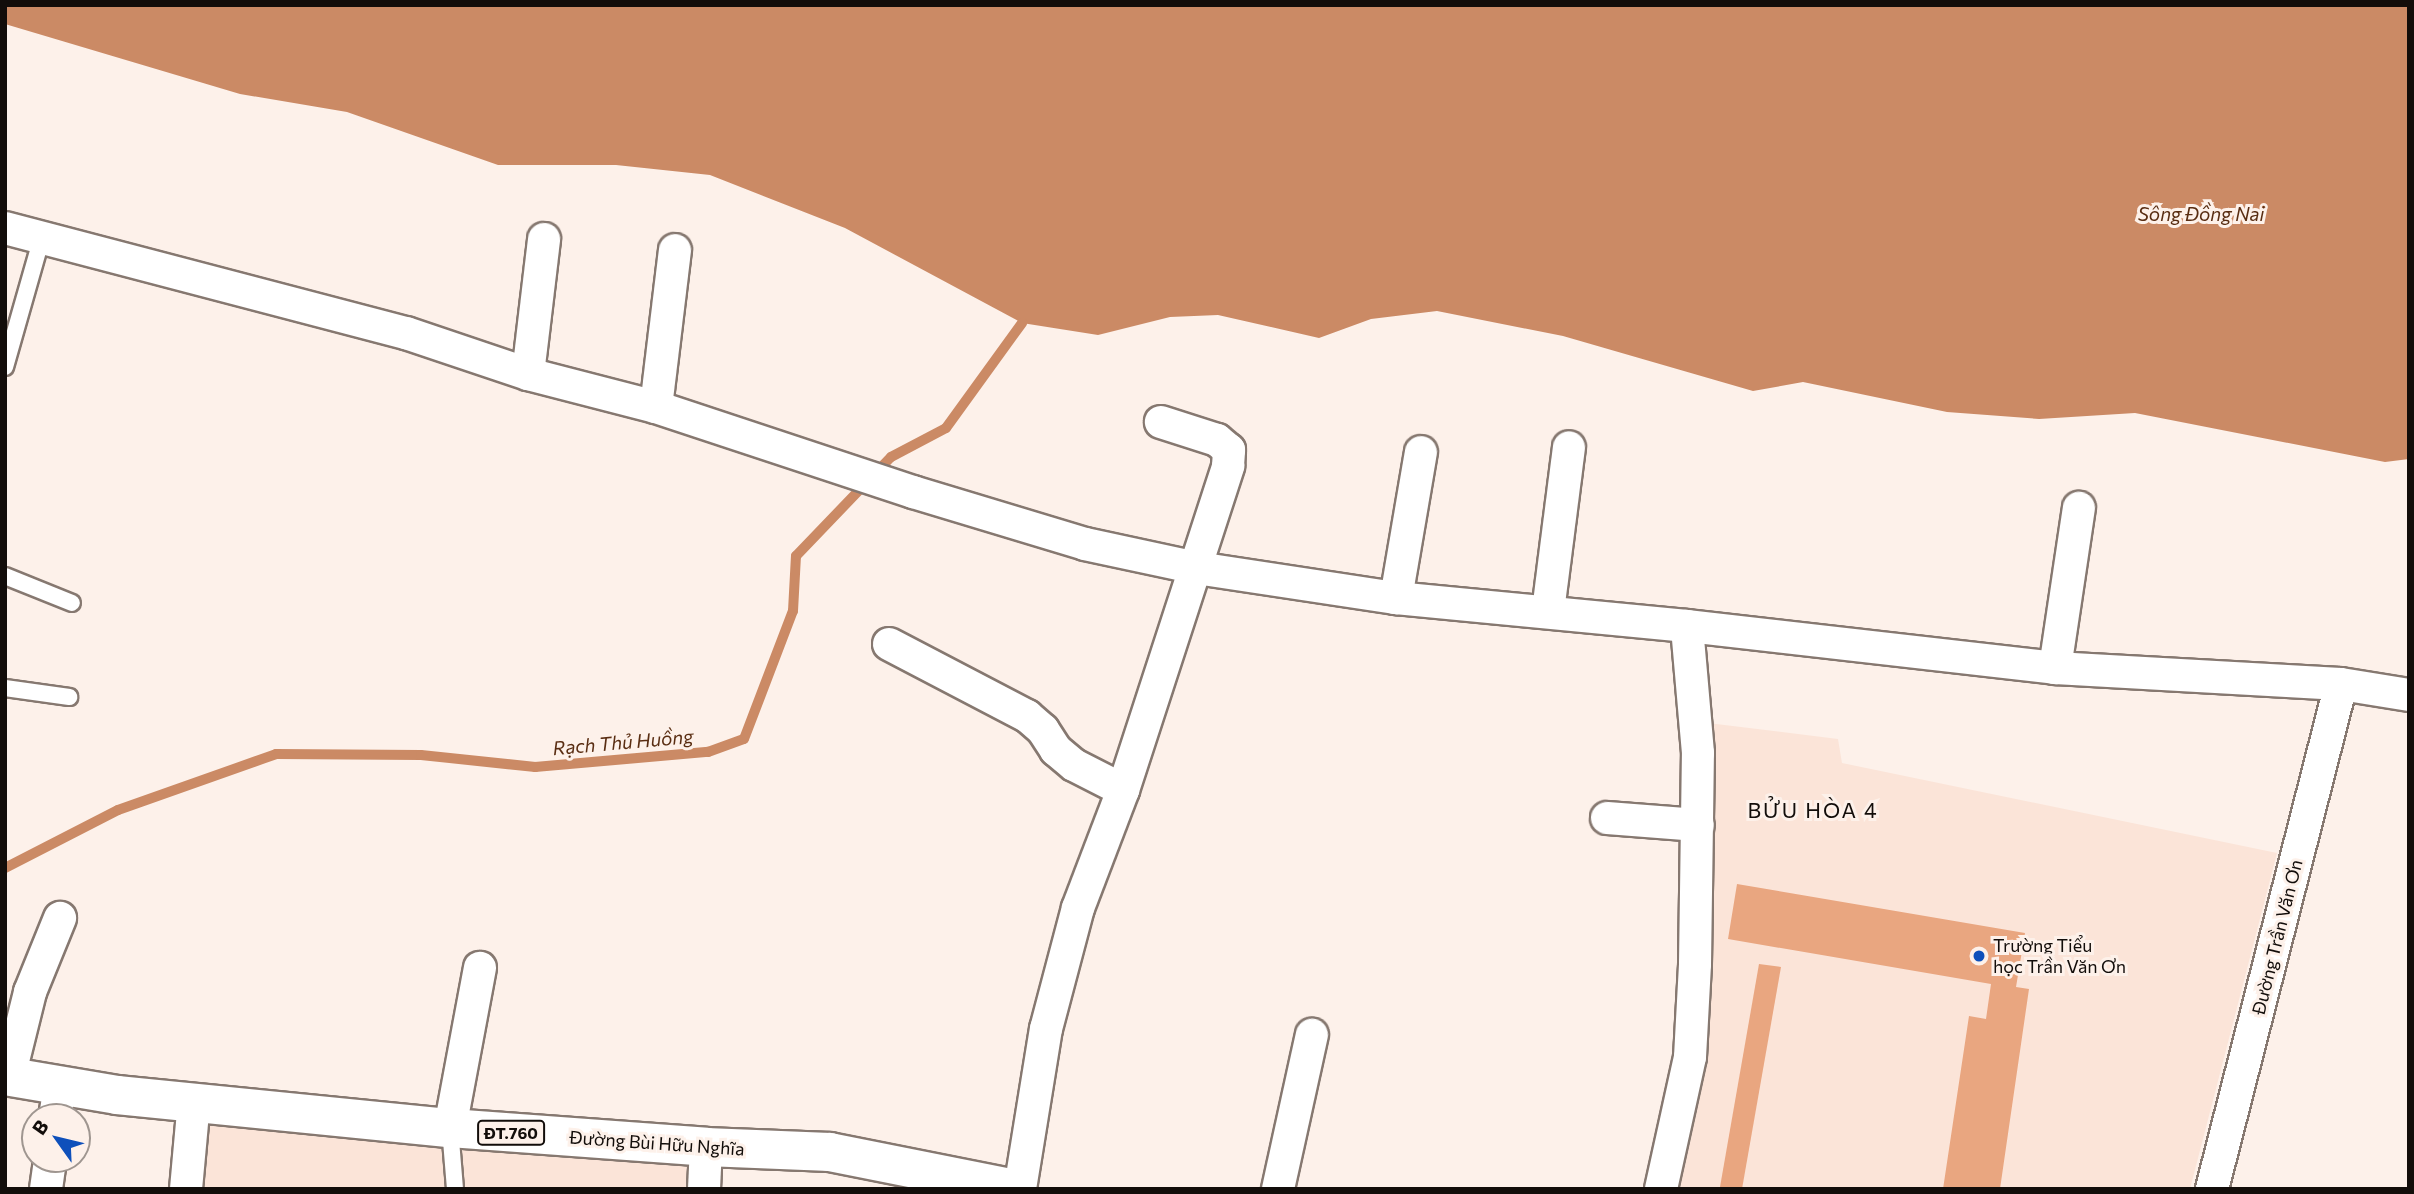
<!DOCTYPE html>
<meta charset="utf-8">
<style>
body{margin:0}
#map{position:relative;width:2414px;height:1194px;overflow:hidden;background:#fdf1ea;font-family:Commissioner,sans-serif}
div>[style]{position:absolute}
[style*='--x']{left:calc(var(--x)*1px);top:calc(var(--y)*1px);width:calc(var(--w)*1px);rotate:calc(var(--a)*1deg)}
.built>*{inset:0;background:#fbe4d8}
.water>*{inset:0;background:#cb8a65}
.stream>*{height:10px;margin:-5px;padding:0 5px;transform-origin:5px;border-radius:5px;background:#cb8a65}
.building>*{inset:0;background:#e9a680}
.roads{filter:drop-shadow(2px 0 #867870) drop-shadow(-2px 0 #867870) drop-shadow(0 2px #867870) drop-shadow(0 -2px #867870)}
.lane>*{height:16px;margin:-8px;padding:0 8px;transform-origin:8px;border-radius:8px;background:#fff}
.street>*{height:32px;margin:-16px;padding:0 16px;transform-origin:16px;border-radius:16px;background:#fff}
.primary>*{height:38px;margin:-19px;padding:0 19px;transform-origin:19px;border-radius:19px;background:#fff}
.dots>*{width:19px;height:19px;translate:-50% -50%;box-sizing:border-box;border:4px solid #fdf1ea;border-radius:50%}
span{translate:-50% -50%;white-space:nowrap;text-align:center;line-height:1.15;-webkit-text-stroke:6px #fdf1ea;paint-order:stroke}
.shield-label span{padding:2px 5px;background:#fdf1ea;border:2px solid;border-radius:5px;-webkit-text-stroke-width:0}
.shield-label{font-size:16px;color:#120d0a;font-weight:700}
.street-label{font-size:18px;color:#120d0a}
.poi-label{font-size:18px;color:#120d0a}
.left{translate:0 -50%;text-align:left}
.water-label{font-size:19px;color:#592d12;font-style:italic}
.quarter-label{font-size:21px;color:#120d0a;letter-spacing:2px}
.frame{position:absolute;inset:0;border:7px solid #120d0a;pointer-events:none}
.north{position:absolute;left:21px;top:1103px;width:70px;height:70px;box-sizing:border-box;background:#fdf1ea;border:2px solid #9f9690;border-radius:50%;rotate:304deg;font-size:19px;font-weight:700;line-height:28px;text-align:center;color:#120d0a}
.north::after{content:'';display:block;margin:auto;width:24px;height:32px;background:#0e50bb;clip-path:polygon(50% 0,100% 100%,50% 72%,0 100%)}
</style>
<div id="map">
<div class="built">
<i style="clip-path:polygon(1708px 723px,1838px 739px,1842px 763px,2277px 853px,2190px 1189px,1674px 1189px)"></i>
<i style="clip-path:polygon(205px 1123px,461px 1149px,693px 1167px,692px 1189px,199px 1189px)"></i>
</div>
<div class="water">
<i style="clip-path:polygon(5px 5px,2409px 5px,2409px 459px,2385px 462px,2135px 413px,2039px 419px,1947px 412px,1803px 382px,1753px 391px,1563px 336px,1437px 311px,1371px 319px,1319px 338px,1218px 315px,1170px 317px,1098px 335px,1022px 323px,845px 228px,710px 175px,616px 165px,498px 165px,347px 112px,240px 94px,5px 24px)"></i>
</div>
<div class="stream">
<i style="--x:5;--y:868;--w:127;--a:-27.2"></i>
<i style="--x:118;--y:810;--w:168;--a:-19.5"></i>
<i style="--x:276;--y:754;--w:145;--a:0.4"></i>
<i style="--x:421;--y:755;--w:115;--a:6"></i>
<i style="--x:535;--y:767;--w:174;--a:-5"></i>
<i style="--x:708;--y:752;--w:38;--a:-20"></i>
<i style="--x:744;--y:739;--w:137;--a:-69.1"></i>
<i style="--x:793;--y:611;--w:55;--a:-86.9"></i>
<i style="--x:796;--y:556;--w:137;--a:-46.2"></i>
<i style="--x:891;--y:457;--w:62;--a:-27.8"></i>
<i style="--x:946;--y:428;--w:130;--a:-54.1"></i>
</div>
<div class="building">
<i style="clip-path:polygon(1737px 884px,2025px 933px,2016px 987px,2029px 989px,2000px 1189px,1943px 1189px,1969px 1016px,1986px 1019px,1991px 984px,1728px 939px)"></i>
<i style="clip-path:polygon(1759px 964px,1781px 967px,1742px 1189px,1729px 1189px,1720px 1187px)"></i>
</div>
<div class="roads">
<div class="lane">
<i style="--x:5;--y:367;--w:135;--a:-74.1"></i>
<i style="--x:5;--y:576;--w:72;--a:21.9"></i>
<i style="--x:5;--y:688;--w:65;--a:8"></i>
<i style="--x:450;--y:1128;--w:61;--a:85.3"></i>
</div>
<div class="street">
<i style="--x:5;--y:228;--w:415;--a:14.7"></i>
<i style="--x:406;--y:333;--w:129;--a:18.6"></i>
<i style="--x:528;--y:374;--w:132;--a:14.5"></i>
<i style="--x:656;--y:407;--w:271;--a:18.3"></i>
<i style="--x:913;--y:492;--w:180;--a:16.8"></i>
<i style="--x:1085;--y:544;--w:115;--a:12.1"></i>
<i style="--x:1197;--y:568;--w:201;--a:8.6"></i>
<i style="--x:1396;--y:598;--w:292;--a:5.5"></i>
<i style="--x:1687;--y:626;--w:370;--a:6.5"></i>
<i style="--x:2055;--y:668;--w:286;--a:3.2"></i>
<i style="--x:2341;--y:684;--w:69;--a:9.2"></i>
<i style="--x:528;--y:374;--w:136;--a:-83.2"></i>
<i style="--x:656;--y:407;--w:158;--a:-83.1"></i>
<i style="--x:1396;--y:598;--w:148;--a:-80.3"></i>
<i style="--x:1548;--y:611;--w:165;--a:-82.7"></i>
<i style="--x:889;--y:644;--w:156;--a:27.6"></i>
<i style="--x:1027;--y:716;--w:21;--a:41"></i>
<i style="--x:1043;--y:730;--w:24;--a:57"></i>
<i style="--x:1056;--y:750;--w:23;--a:40"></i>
<i style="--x:1074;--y:765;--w:55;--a:27"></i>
<i style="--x:2055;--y:668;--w:162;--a:-81.5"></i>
<i style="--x:1607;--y:818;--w:91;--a:4.4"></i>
<i style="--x:9;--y:1077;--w:88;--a:-76.1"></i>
<i style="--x:30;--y:992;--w:80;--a:-67.9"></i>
<i style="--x:55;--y:1117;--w:32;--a:-81"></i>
<i style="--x:450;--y:1128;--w:163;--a:-79.4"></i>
<i style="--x:46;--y:1189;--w:30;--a:-82"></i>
<i style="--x:186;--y:1189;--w:88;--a:-84.8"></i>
<i style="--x:704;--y:1189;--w:42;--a:-87.3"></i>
<i style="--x:1020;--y:1189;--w:162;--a:-80.8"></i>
<i style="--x:1046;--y:1029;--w:125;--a:-75.2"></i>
<i style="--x:1078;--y:908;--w:126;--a:-69.1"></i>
<i style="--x:1123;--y:790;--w:341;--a:-72"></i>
<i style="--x:1228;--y:466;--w:16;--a:-86"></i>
<i style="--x:1229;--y:450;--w:16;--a:-140"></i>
<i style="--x:1217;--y:440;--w:59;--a:-162.2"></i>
<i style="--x:1278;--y:1189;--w:158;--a:-77.6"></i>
<i style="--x:1661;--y:1189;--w:135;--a:-77.6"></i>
<i style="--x:1690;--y:1057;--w:93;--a:-86.9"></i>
<i style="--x:1695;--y:964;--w:211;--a:-89.2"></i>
<i style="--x:1698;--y:753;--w:127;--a:-95"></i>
<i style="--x:2212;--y:1189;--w:521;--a:-75.67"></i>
</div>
<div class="primary">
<i style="--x:5;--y:1076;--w:114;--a:9.6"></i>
<i style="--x:117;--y:1095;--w:335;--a:5.7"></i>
<i style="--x:450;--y:1128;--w:257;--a:4.2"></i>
<i style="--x:706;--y:1147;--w:124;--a:2.3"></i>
<i style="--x:830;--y:1152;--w:190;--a:11.3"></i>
</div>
</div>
<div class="dots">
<i style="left:1979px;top:956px;background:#0e50bb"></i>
</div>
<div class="shield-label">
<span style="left:511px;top:1133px">ĐT.760</span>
</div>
<div class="street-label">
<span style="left:2277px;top:937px;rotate:-76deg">Đường Trần Văn Ơn</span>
<span style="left:657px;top:1143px;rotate:4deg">Đường Bùi Hữu Nghĩa</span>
</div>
<div class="poi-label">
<span class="left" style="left:1993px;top:956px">Trường Tiểu<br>học Trần Văn Ơn</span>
</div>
<div class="water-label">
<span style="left:2201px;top:214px">Sông Đồng Nai</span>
<span style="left:623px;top:742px;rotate:-5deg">Rạch Thủ Huồng</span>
</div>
<div class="quarter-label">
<span style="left:1813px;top:810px">BỬU HÒA 4</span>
</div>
<div class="frame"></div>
<div class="north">B</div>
</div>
